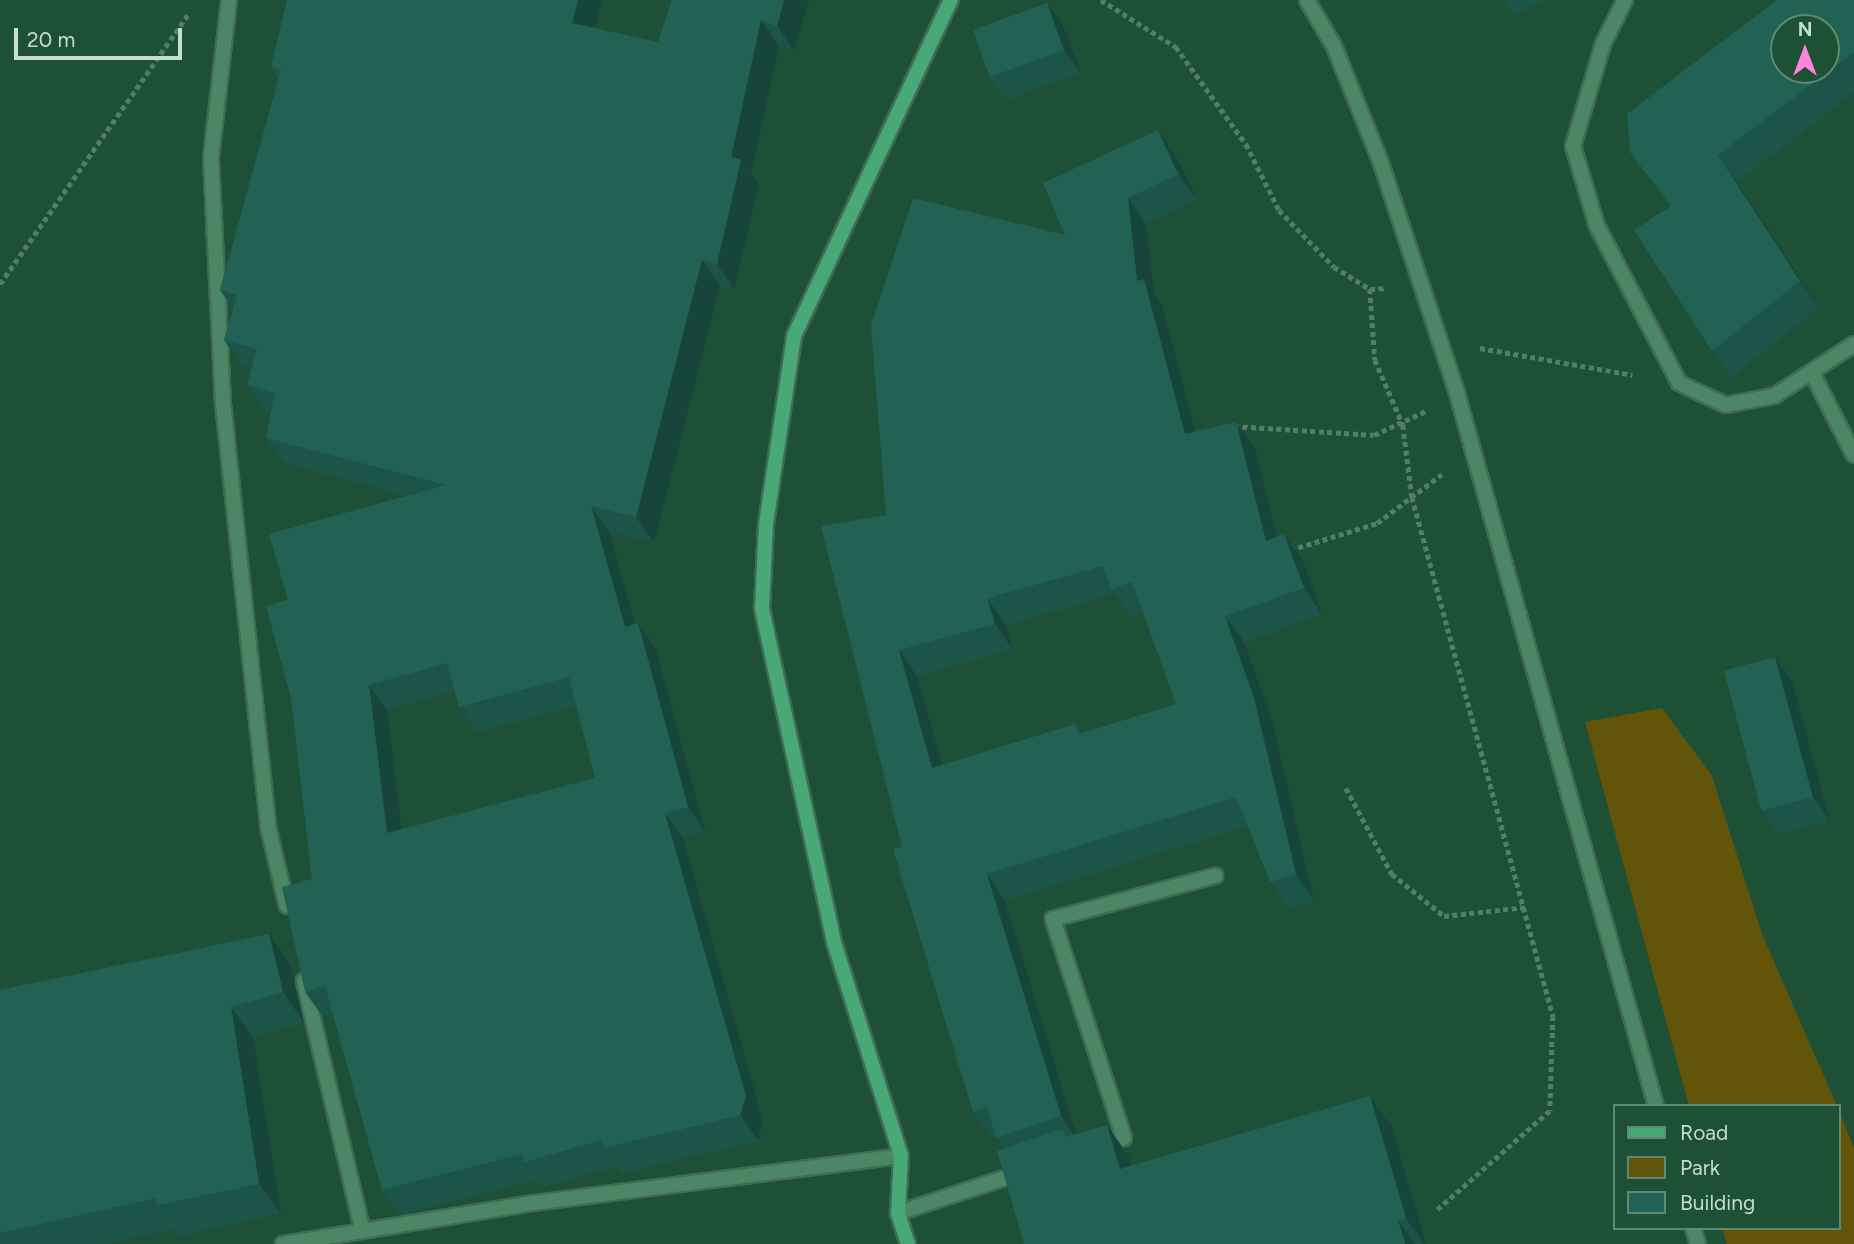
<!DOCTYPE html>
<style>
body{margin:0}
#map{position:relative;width:1854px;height:1244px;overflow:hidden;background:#1e5036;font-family:Figtree,sans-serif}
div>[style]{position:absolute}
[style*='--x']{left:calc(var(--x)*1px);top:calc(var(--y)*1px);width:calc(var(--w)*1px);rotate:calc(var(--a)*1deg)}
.green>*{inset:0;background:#625509}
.path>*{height:4.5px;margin-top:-2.25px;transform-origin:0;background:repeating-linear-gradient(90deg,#527d66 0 5px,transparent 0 8.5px)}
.roads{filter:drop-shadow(2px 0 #3f6c54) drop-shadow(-2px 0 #3f6c54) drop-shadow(0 2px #3f6c54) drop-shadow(0 -2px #3f6c54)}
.lane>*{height:14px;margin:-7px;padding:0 7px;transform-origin:7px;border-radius:7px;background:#4d8665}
.street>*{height:14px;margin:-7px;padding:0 7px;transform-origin:7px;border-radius:7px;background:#4d8665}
.secondary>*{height:14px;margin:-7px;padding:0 7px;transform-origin:7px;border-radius:7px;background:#49a976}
.wall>*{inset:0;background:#1c5449}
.shaded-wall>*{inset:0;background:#17453c}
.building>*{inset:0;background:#216255;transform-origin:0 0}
span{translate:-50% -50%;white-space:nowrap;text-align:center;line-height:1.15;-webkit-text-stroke:5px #1e5036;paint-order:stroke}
.legend{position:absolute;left:1613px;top:1104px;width:228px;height:126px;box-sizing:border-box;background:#1e5036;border:2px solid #608872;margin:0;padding:9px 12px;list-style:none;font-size:21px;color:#c4ddcd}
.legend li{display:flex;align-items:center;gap:14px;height:35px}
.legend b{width:35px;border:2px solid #608872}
.north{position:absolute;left:1770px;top:14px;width:70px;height:70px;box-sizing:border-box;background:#1e5036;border:2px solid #608872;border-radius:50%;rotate:0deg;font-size:19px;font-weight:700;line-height:28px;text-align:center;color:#c4ddcd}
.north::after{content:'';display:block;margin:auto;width:24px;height:32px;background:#fe85df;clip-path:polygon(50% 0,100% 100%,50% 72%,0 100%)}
.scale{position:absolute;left:14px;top:28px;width:168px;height:32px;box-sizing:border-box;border:4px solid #c4ddcd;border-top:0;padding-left:9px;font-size:21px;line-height:24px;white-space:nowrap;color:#c4ddcd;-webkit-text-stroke:5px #1e5036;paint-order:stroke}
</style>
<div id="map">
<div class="green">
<i style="clip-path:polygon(1662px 708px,1712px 776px,1762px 934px,1837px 1106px,1689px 1106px,1585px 722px)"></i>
<i style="clip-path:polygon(1838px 1108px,1854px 1148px,1854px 1244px,1727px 1244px,1722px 1228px,1838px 1228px)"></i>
</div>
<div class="path">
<i style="--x:1101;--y:0;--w:89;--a:32.1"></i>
<i style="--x:1176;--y:47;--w:120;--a:54.2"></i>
<i style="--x:1246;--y:144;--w:74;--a:63.4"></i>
<i style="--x:1279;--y:210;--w:79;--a:46"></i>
<i style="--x:1334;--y:267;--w:42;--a:31.4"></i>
<i style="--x:1370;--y:289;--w:16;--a:-4"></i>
<i style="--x:0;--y:284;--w:328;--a:-55.1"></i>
<i style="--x:1370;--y:289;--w:71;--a:86"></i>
<i style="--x:1375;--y:360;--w:71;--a:66.7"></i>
<i style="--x:1403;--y:425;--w:73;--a:82.9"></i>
<i style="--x:1412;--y:497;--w:538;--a:74.8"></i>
<i style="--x:1553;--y:1016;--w:95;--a:91.8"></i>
<i style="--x:1550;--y:1111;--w:152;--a:138.7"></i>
<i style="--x:1480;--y:348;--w:155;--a:10"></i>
<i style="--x:1234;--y:426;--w:140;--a:3.7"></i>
<i style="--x:1374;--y:435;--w:57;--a:-24.8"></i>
<i style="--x:1290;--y:550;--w:91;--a:-17.2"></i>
<i style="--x:1377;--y:523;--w:81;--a:-37"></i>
<i style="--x:1346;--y:788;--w:98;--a:61.9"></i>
<i style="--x:1392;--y:874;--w:67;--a:38.9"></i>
<i style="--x:1444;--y:916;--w:81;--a:-6.3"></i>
</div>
<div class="roads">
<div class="lane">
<i style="--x:1102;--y:1145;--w:23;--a:-18"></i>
<i style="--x:1124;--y:1138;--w:230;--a:-108"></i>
<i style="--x:1053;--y:919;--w:168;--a:-14.9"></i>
<i style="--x:898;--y:1213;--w:132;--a:-18.2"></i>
</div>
<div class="street">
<i style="--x:229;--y:0;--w:159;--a:96.5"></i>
<i style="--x:211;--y:158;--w:245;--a:87.2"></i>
<i style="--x:223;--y:403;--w:426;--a:83.9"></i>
<i style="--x:268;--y:827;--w:81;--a:76.5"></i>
<i style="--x:1307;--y:0;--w:53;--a:59.6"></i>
<i style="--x:1334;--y:46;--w:126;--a:68.1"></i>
<i style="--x:1381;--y:163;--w:242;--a:71.7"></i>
<i style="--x:1457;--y:393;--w:740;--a:74.41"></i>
<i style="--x:1625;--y:0;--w:49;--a:116.6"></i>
<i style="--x:1603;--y:44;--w:106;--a:106.4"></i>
<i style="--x:1573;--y:146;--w:84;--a:73.3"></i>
<i style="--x:1597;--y:226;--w:177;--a:62.4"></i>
<i style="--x:1679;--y:383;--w:52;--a:25.1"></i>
<i style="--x:1726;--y:405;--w:49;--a:-10.6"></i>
<i style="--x:1774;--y:396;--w:95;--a:-33"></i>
<i style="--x:1812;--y:373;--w:92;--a:62.9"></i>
<i style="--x:304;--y:981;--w:254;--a:76.8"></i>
<i style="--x:1693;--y:1228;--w:17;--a:73"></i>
<i style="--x:283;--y:1244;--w:246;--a:-9.3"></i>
<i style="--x:526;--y:1204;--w:378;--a:-7.3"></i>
</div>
<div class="secondary">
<i style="--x:908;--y:1244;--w:33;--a:-108"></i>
<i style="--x:898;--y:1213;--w:57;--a:-87"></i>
<i style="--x:901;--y:1156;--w:224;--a:-107.4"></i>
<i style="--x:834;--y:942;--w:342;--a:-102.2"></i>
<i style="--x:762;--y:608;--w:84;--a:-87.3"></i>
<i style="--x:766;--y:524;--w:190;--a:-81.5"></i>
<i style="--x:794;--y:336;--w:371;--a:-65"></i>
</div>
</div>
<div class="wall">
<i style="clip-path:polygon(evenodd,287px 0,602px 0,595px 28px,658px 42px,809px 0,794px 51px,779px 46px,751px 174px,759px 185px,734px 289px,720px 286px,654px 543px,609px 532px,635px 624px,656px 649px,705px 832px,683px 838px,763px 1121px,758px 1141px,622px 1173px,617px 1166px,542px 1187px,537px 1180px,400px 1215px,382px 1190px,333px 1014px,323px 1017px,305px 992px,312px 879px,288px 600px,407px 496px,284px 463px,266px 438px,271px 413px,265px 411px,247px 385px,252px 368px,242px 365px,224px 340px,233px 309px,220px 290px,278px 78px,271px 67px,287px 0,455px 691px,459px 707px,477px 733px,576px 706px,595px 778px,401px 829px,387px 710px,455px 691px)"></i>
<i style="clip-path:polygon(1504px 0,1544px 0,1515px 16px)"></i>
<i style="clip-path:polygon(1854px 0,1854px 93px,1737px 182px,1819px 308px,1731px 378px,1712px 351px,1670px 206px,1630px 152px)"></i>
<i style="clip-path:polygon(1047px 3px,1064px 27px,1081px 73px,1007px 100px,990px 77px)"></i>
<i style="clip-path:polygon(evenodd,1176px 156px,1197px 200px,1146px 224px,1154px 293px,1162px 305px,1195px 432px,1255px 448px,1277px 537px,1284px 534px,1303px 561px,1322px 615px,1244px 642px,1273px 724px,1314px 901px,1288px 909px,1270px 882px,1248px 826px,1005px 901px,1077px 1134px,1107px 1125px,1129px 1157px,1132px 1166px,1392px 1128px,1426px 1244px,1024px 1244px,1004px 1149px,996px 1137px,992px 1138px,973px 1112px,902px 847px,886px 515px,1065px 235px,1176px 156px,1115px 594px,1129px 616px,1143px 611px,1176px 704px,1082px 733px,1075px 724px,942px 765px,917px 676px,1013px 650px,1006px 625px,1115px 594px)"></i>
<i style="clip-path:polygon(1775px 657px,1792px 681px,1830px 821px,1778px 834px,1761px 810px)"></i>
<i style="clip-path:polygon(290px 964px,304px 1023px,253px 1037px,281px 1214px,178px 1236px,174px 1229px,108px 1244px,0 1244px,0 990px)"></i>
</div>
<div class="shaded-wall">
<i style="clip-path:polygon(578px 0,602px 0,590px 49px,572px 23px)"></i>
<i style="clip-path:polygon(784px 0,809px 0,794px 51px,777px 26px)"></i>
<i style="clip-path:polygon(1047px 3px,1064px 27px,1081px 73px,1064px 50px)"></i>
<i style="clip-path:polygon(761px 20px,779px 46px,751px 174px,759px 185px,734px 289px,717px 264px,731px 157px)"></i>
<i style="clip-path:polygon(1158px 130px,1176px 156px,1197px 200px,1178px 174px)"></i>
<i style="clip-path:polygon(1718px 155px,1737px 182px,1819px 308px,1800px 281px)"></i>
<i style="clip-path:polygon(1128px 198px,1146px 224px,1154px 293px,1162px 305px,1203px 461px,1185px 434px,1137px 281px)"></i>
<i style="clip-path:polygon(702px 260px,720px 286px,654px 543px,636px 517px)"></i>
<i style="clip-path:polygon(1236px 422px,1255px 448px,1284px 567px,1266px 541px)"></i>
<i style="clip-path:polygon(591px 506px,609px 532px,643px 652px,625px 627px)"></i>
<i style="clip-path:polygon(1284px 534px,1303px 561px,1322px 615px,1304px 588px)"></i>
<i style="clip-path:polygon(987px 598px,1006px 625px,1013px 650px,995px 624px)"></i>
<i style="clip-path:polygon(1225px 616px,1244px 642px,1273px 724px,1314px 901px,1296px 874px)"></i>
<i style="clip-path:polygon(638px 623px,656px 649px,705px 832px,688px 807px)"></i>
<i style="clip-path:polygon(899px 650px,917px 676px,951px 795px,932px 768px)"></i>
<i style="clip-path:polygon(1775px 657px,1792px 681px,1830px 821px,1813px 797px)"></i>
<i style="clip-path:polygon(369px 685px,387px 710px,405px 858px,387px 833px)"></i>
<i style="clip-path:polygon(665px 813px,683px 838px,763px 1121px,758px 1141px,740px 1115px)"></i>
<i style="clip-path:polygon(987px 874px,1005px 901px,1079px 1143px,1061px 1116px)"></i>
<i style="clip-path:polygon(269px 934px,290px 964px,304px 1023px,283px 992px)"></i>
<i style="clip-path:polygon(231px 1007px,253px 1037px,281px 1214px,259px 1184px)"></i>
<i style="clip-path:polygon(1370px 1096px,1392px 1128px,1426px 1244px,1424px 1244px,1406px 1218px)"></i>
<i style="clip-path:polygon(1107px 1125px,1129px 1157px,1143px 1201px,1120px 1169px)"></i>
<i style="clip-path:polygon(1398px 1220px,1415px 1244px,1405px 1244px)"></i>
</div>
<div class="building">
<i style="clip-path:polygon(evenodd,287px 0,578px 0,572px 23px,658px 42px,672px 0,784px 0,777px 26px,761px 20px,731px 157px,741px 160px,717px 264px,702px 260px,636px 517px,591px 506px,625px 627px,638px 623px,688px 807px,665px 813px,746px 1096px,740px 1115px,604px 1148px,602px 1140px,524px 1162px,522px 1154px,382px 1190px,325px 986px,305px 992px,282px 887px,312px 879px,291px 698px,266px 606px,288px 600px,269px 534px,446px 485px,266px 438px,275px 393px,247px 385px,257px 349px,224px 340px,237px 295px,220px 290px,281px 70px,271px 67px,287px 0,447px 663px,459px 707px,569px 677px,595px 778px,387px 833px,369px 685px,447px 663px)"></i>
<i style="clip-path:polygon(evenodd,1777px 0,1854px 0,1854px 52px,1718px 155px,1800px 281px,1712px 351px,1634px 230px,1671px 206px,1630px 152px,1627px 114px,1777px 0,1784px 28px,1826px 28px,1826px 70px,1784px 70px,1784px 28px)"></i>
<i style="left:1047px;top:3px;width:50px;height:79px;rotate:70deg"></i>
<i style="clip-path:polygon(evenodd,1158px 130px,1178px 174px,1128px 198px,1137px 281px,1144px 279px,1185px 434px,1236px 422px,1266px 541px,1284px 534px,1304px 588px,1225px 616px,1254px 698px,1296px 874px,1270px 882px,1236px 797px,987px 874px,1061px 1116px,996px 1138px,987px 1107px,973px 1112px,893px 849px,902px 847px,821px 526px,886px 515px,871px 325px,913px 198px,1065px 235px,1043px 183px,1158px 130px,1103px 566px,1111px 589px,1132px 582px,1176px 704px,1079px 734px,1075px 724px,932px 768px,899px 650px,995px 624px,987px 598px,1103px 566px)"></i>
<i style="left:1775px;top:657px;width:145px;height:53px;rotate:75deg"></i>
<i style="clip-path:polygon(269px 934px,283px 992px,231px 1007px,259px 1184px,157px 1205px,156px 1198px,0 1233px,0 990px)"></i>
<i style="clip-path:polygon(1370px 1096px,1406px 1218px,1398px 1220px,1405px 1244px,1024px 1244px,997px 1151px,1063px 1129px,1065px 1137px,1107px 1125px,1120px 1169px)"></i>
</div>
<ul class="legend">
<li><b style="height:9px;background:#49a976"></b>Road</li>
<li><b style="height:19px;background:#625509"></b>Park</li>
<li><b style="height:19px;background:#216255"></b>Building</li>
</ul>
<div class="north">N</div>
<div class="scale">20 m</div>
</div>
